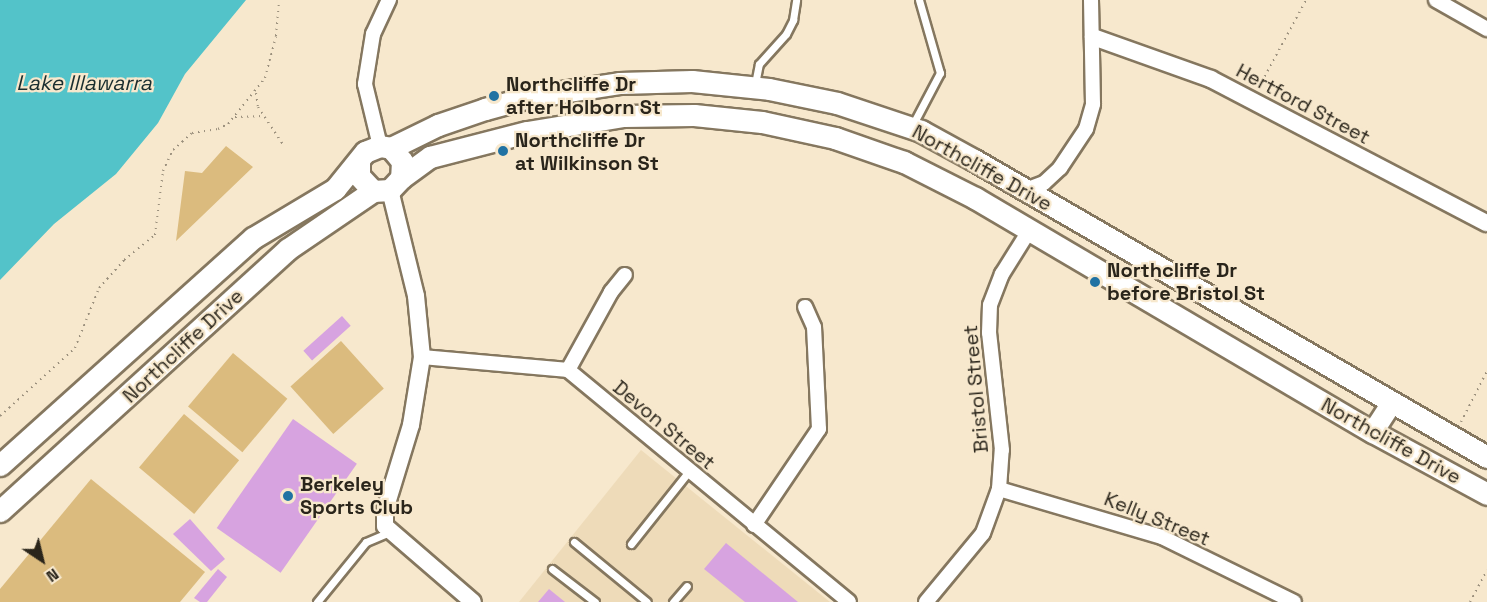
<!DOCTYPE html>
<style>
body{margin:0}
#map{position:relative;width:1487px;height:602px;overflow:hidden;background:#f7e8cd;font-family:"Space Grotesk",sans-serif}
div>[style]{position:absolute}
[style*='--x']{left:calc(var(--x)*1px);top:calc(var(--y)*1px);width:calc(var(--w)*1px);rotate:calc(var(--a)*1deg)}
.built>*{inset:0;background:#eedbb9}
.green>*{inset:0;background:#dbbb7e;transform-origin:0 0}
.water>*{inset:0;background:#53c3c9}
.building>*{inset:0;background:#d7a3e0;transform-origin:0 0}
.path>*{height:2px;margin-top:-1px;transform-origin:0;background:repeating-linear-gradient(90deg,#9b907d 0 1.5px,transparent 0 6px)}
.roads{filter:drop-shadow(2px 0 #85775f) drop-shadow(-2px 0 #85775f) drop-shadow(0 2px #85775f) drop-shadow(0 -2px #85775f)}
.service>*{height:7px;margin:-3.5px;padding:0 3.5px;transform-origin:3.5px;border-radius:3.5px;background:#fff}
.minor>*{height:14px;margin:-7px;padding:0 7px;transform-origin:7px;border-radius:7px;background:#fff}
.tertiary>*{height:16px;margin:-8px;padding:0 8px;transform-origin:8px;border-radius:8px;background:#fff}
.secondary>*{height:20px;margin:-10px;padding:0 10px;transform-origin:10px;border-radius:10px;background:#fff}
.primary>*{height:21px;margin:-10.5px;padding:0 10.5px;transform-origin:10.5px;border-radius:10.5px;background:#fff}
.dots>*{width:16px;height:16px;translate:-50% -50%;box-sizing:border-box;border:3px solid #f7e8cd;border-radius:50%}
span{translate:-50% -50%;white-space:nowrap;text-align:center;line-height:1.15;-webkit-text-stroke:4.5px #f7e8cd;paint-order:stroke}
.poi-label{font-size:20px;color:#2a251b;font-weight:700}
.left{translate:0 -50%;text-align:left}
.street-label{font-size:20px;color:#2a251b}
.water-label{font-size:21px;color:#1a2e2f;font-style:italic}
.north{position:absolute;left:12px;top:530px;width:60px;height:60px;-webkit-text-stroke:4px #f7e8cd;paint-order:stroke;rotate:145deg;font-size:16px;font-weight:700;line-height:24px;text-align:center;color:#2a251b}
.north::after{content:'';display:block;margin:auto;width:21px;height:27px;background:#2a251b;clip-path:polygon(50% 0,100% 100%,50% 72%,0 100%)}
</style>
<div id="map">
<div class="built">
<i style="clip-path:polygon(641px 450px,830px 602px,519px 602px)"></i>
</div>
<div class="green">
<i style="clip-path:polygon(226px 146px,253px 167px,176px 241px,185px 171px,202px 173px)"></i>
<i style="left:341px;top:341px;width:64px;height:68px;rotate:48deg"></i>
<i style="left:233px;top:353px;width:71px;height:70px;rotate:40deg"></i>
<i style="left:184px;top:414px;width:72px;height:70px;rotate:40deg"></i>
<i style="clip-path:polygon(91px 479px,205px 572px,180px 602px,0 602px,0 589px)"></i>
</div>
<div class="water">
<i style="clip-path:polygon(0 0,246px 0,185px 74px,158px 123px,116px 174px,54px 224px,0 280px)"></i>
</div>
<div class="building">
<i style="left:342px;top:316px;width:13px;height:52px;rotate:48deg"></i>
<i style="left:293px;top:419px;width:78px;height:133px;rotate:35deg"></i>
<i style="clip-path:polygon(190px 519px,225px 559px,211px 571px,173px 534px)"></i>
<i style="clip-path:polygon(726px 543px,798px 602px,745px 602px,704px 569px)"></i>
<i style="clip-path:polygon(218px 569px,227px 577px,207px 602px,200px 602px,194px 598px)"></i>
<i style="clip-path:polygon(549px 589px,565px 602px,538px 602px)"></i>
</div>
<div class="path">
<i style="--x:1259;--y:87;--w:99;--a:-61.6"></i>
<i style="--x:256;--y:93;--w:14;--a:82"></i>
<i style="--x:258;--y:107;--w:47;--a:56.3"></i>
<i style="--x:235;--y:117;--w:29;--a:-2"></i>
<i style="--x:0;--y:416;--w:101;--a:-42.2"></i>
<i style="--x:75;--y:348;--w:65;--a:-68.2"></i>
<i style="--x:99;--y:288;--w:38;--a:-48"></i>
<i style="--x:124;--y:260;--w:40;--a:-39"></i>
<i style="--x:155;--y:235;--w:64;--a:-82.9"></i>
<i style="--x:163;--y:171;--w:23;--a:-65"></i>
<i style="--x:173;--y:150;--w:25;--a:-42"></i>
<i style="--x:192;--y:133;--w:26;--a:-9"></i>
<i style="--x:218;--y:129;--w:11;--a:-27"></i>
<i style="--x:228;--y:124;--w:59;--a:-51.2"></i>
<i style="--x:265;--y:78;--w:43;--a:-75.3"></i>
<i style="--x:276;--y:36;--w:36;--a:-85"></i>
<i style="--x:1461;--y:422;--w:57;--a:-63"></i>
<i style="--x:1470;--y:602;--w:36;--a:-62"></i>
</div>
<div class="roads">
<div class="service">
<i style="--x:755;--y:84;--w:20;--a:-79"></i>
<i style="--x:759;--y:64;--w:40;--a:-48"></i>
<i style="--x:786;--y:34;--w:16;--a:-63"></i>
<i style="--x:793;--y:20;--w:20;--a:-81"></i>
<i style="--x:912;--y:126;--w:60;--a:-62.2"></i>
<i style="--x:940;--y:73;--w:76;--a:-106"></i>
<i style="--x:574;--y:542;--w:94;--a:39.4"></i>
<i style="--x:631;--y:544;--w:93;--a:-51.5"></i>
<i style="--x:552;--y:569;--w:54;--a:37.5"></i>
<i style="--x:317;--y:602;--w:77;--a:-50.8"></i>
<i style="--x:366;--y:542;--w:25;--a:-23"></i>
<i style="--x:673;--y:602;--w:21;--a:-49"></i>
</div>
<div class="minor">
<i style="--x:1436;--y:0;--w:59;--a:29.6"></i>
<i style="--x:380;--y:146;--w:64;--a:-103.6"></i>
<i style="--x:365;--y:84;--w:51;--a:-80.9"></i>
<i style="--x:373;--y:34;--w:38;--a:-65"></i>
<i style="--x:1025;--y:190;--w:20;--a:-20"></i>
<i style="--x:1044;--y:183;--w:22;--a:-43"></i>
<i style="--x:1060;--y:168;--w:47;--a:-56.3"></i>
<i style="--x:1086;--y:129;--w:26;--a:-74"></i>
<i style="--x:1093;--y:104;--w:104;--a:-91.1"></i>
<i style="--x:422;--y:357;--w:147;--a:5.1"></i>
<i style="--x:568;--y:370;--w:364;--a:39.5"></i>
<i style="--x:568;--y:370;--w:89;--a:-61.1"></i>
<i style="--x:611;--y:292;--w:22;--a:-51"></i>
<i style="--x:999;--y:489;--w:170;--a:16.4"></i>
<i style="--x:1162;--y:537;--w:147;--a:26.2"></i>
<i style="--x:754;--y:525;--w:116;--a:-55.9"></i>
<i style="--x:819;--y:429;--w:102;--a:-92.8"></i>
<i style="--x:814;--y:327;--w:22;--a:-114"></i>
<i style="--x:926;--y:602;--w:89;--a:-50.4"></i>
<i style="--x:983;--y:533;--w:47;--a:-70"></i>
<i style="--x:999;--y:489;--w:39;--a:-86"></i>
<i style="--x:1002;--y:450;--w:118;--a:-96.3"></i>
<i style="--x:989;--y:333;--w:28;--a:-88"></i>
<i style="--x:990;--y:305;--w:33;--a:-69"></i>
<i style="--x:1002;--y:274;--w:51;--a:-57.9"></i>
</div>
<div class="tertiary">
<i style="--x:1093;--y:37;--w:125;--a:19.6"></i>
<i style="--x:1211;--y:79;--w:311;--a:27.6"></i>
<i style="--x:390;--y:190;--w:109;--a:76.2"></i>
<i style="--x:416;--y:296;--w:61;--a:84.4"></i>
<i style="--x:422;--y:357;--w:69;--a:99.2"></i>
<i style="--x:411;--y:425;--w:89;--a:107"></i>
<i style="--x:385;--y:510;--w:16;--a:90"></i>
<i style="--x:385;--y:526;--w:116;--a:40.8"></i>
</div>
<div class="secondary">
<i style="--x:1373;--y:432;--w:33;--a:-57"></i>
</div>
<div class="primary">
<i style="--x:391;--y:148;--w:52;--a:-26.1"></i>
<i style="--x:438;--y:125;--w:50;--a:-18.8"></i>
<i style="--x:485;--y:109;--w:46;--a:-15.3"></i>
<i style="--x:529;--y:97;--w:91;--a:-8.8"></i>
<i style="--x:619;--y:83;--w:73;--a:-1.6"></i>
<i style="--x:692;--y:81;--w:77;--a:5.9"></i>
<i style="--x:769;--y:89;--w:69;--a:11.6"></i>
<i style="--x:837;--y:103;--w:89;--a:18.4"></i>
<i style="--x:921;--y:131;--w:60;--a:28.7"></i>
<i style="--x:974;--y:160;--w:593;--a:30.07"></i>
<i style="--x:401;--y:178;--w:36;--a:-36"></i>
<i style="--x:430;--y:157;--w:100;--a:-14.5"></i>
<i style="--x:527;--y:132;--w:98;--a:-9.4"></i>
<i style="--x:624;--y:116;--w:70;--a:-0.8"></i>
<i style="--x:694;--y:115;--w:68;--a:5.9"></i>
<i style="--x:762;--y:122;--w:75;--a:12.4"></i>
<i style="--x:835;--y:138;--w:73;--a:19.2"></i>
<i style="--x:904;--y:162;--w:80;--a:26.9"></i>
<i style="--x:975;--y:198;--w:462;--a:30.5"></i>
<i style="--x:1373;--y:432;--w:130;--a:28.5"></i>
<i style="--x:0;--y:465;--w:340;--a:-41.9"></i>
<i style="--x:253;--y:238;--w:96;--a:-30.9"></i>
<i style="--x:335;--y:189;--w:48;--a:-51"></i>
<i style="--x:365;--y:152;--w:16;--a:-22"></i>
<i style="--x:380;--y:146;--w:11;--a:10"></i>
<i style="--x:391;--y:148;--w:17;--a:50"></i>
<i style="--x:402;--y:161;--w:17;--a:93"></i>
<i style="--x:401;--y:178;--w:16;--a:133"></i>
<i style="--x:390;--y:190;--w:17;--a:177"></i>
<i style="--x:373;--y:191;--w:21;--a:-133"></i>
<i style="--x:359;--y:176;--w:15;--a:-90"></i>
<i style="--x:0;--y:511;--w:389;--a:-42.3"></i>
<i style="--x:288;--y:249;--w:103;--a:-34.3"></i>
</div>
</div>
<div class="dots">
<i style="left:494px;top:96px;background:#2072a3"></i>
<i style="left:503px;top:151px;background:#2072a3"></i>
<i style="left:1095px;top:282px;background:#2072a3"></i>
<i style="left:288px;top:496px;background:#2072a3"></i>
</div>
<div class="poi-label">
<span class="left" style="left:506px;top:96px">Northcliffe Dr<br>after Holborn St</span>
<span class="left" style="left:515px;top:152px">Northcliffe Dr<br>at Wilkinson St</span>
<span class="left" style="left:1107px;top:282px">Northcliffe Dr<br>before Bristol St</span>
<span class="left" style="left:300px;top:496px">Berkeley<br>Sports Club</span>
</div>
<div class="street-label">
<span style="left:1303px;top:104px;rotate:28deg">Hertford Street</span>
<span style="left:982px;top:168px;rotate:29deg">Northcliffe Drive</span>
<span style="left:183px;top:346px;rotate:-43deg">Northcliffe Drive</span>
<span style="left:976px;top:389px;rotate:-95deg">Bristol Street</span>
<span style="left:664px;top:425px;rotate:40deg">Devon Street</span>
<span style="left:1391px;top:441px;rotate:29deg">Northcliffe Drive</span>
<span style="left:1157px;top:519px;rotate:22deg">Kelly Street</span>
</div>
<div class="water-label">
<span style="left:84px;top:83px">Lake Illawarra</span>
</div>
<div class="north">N</div>
</div>
